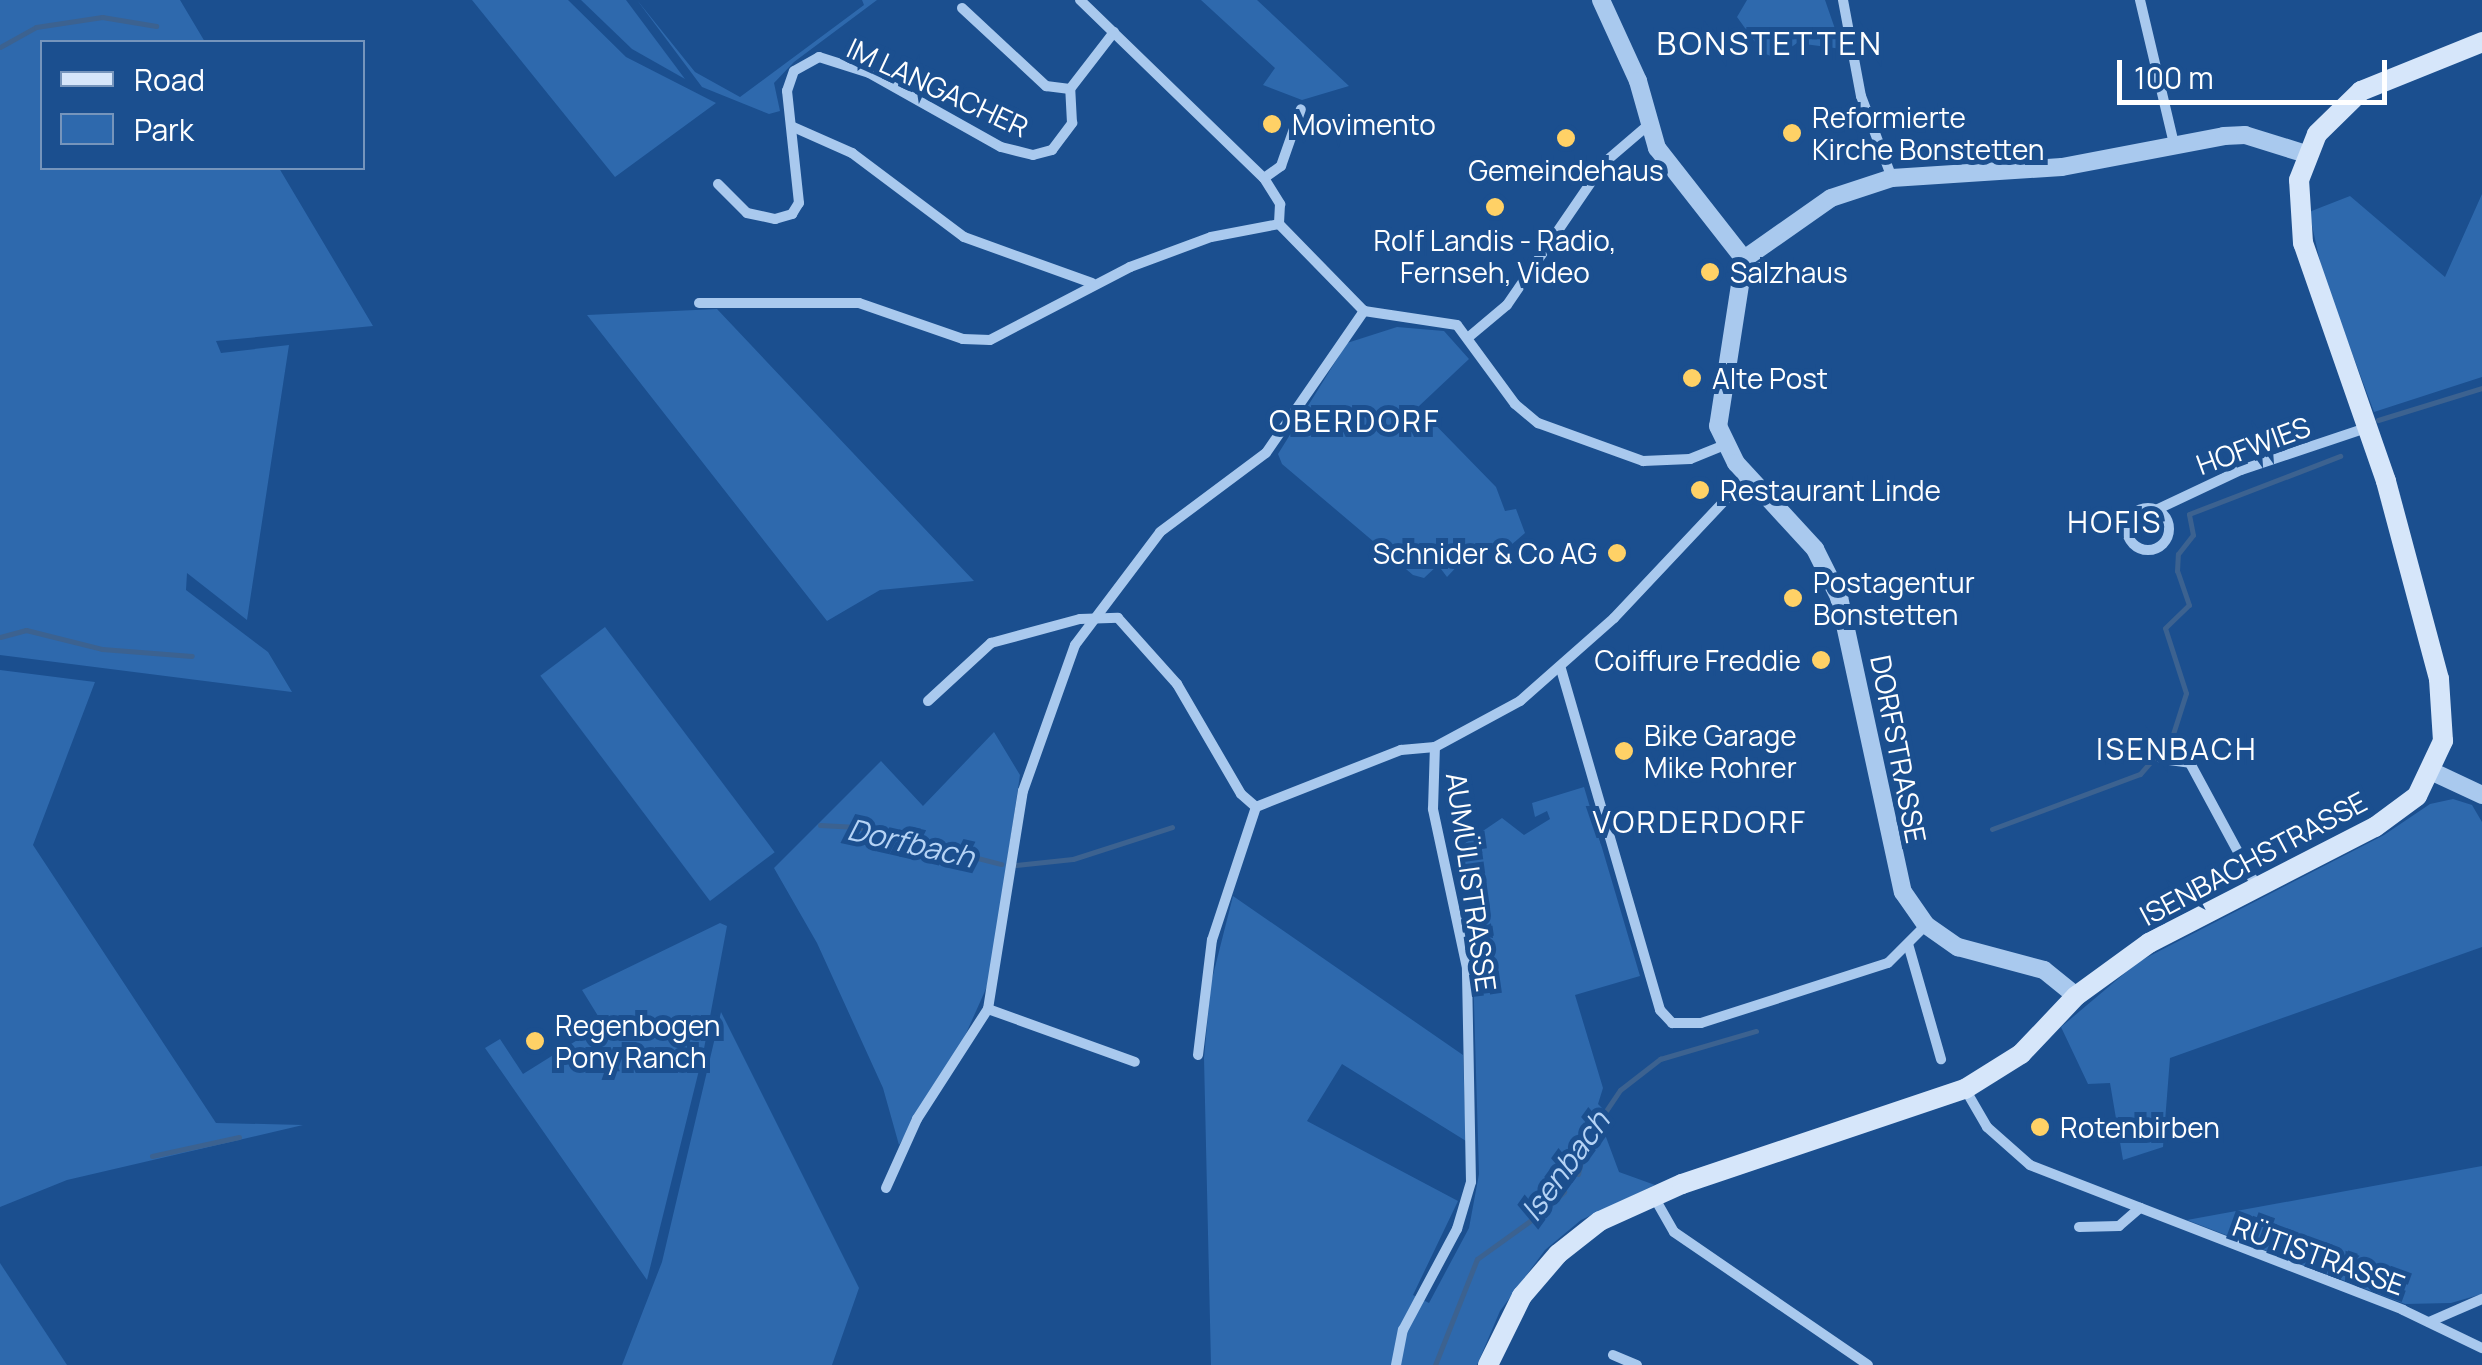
<!DOCTYPE html>
<meta charset="utf-8">
<style>
body{margin:0}
#map{position:relative;width:2482px;height:1365px;overflow:hidden;background:#1b4f8f;font-family:Manrope,sans-serif}
div>[style]{position:absolute}
[style*='--x']{left:calc(var(--x)*1px);top:calc(var(--y)*1px);width:calc(var(--w)*1px);rotate:calc(var(--a)*1deg)}
.green>*{inset:0;background:#2e69ad;transform-origin:0 0}
.stream>*{height:5px;margin:-2.5px;padding:0 2.5px;transform-origin:2.5px;border-radius:2.5px;background:#3c6290}
.pedestrian>*{height:9px;margin:-4.5px;padding:0 4.5px;transform-origin:4.5px;border-radius:4.5px;background:#a9c9ee}
.minor>*{height:10px;margin:-5px;padding:0 5px;transform-origin:5px;border-radius:5px;background:#a9c9ee}
.minor>.ring{margin:-5px;padding:0;box-sizing:content-box;background:none;border:10px solid #a9c9ee;border-radius:50%}
.tertiary>*{height:18px;margin:-9px;padding:0 9px;transform-origin:9px;border-radius:9px;background:#a9c9ee}
.secondary>*{height:20px;margin:-10px;padding:0 10px;transform-origin:10px;border-radius:10px;background:#d6e6fa}
.dots>*{width:28px;height:28px;translate:-50% -50%;box-sizing:border-box;border:5px solid #1b4f8f;border-radius:50%}
span{translate:-50% -50%;white-space:nowrap;text-align:center;line-height:1.15;-webkit-text-stroke:10px #1b4f8f;paint-order:stroke}
.street-label{font-size:28px;color:#fff}
.poi-label{font-size:28px;color:#fff}
.left{translate:0 -50%;text-align:left}
.right{translate:-100% -50%;text-align:right}
.neighbourhood-label{font-size:30px;color:#fff;letter-spacing:2.5px}
.water-label{font-size:30px;color:#b5d3f5;font-style:italic}
.quarter-label{font-size:32px;color:#fff;letter-spacing:2.5px}
.legend{position:absolute;left:40px;top:40px;width:325px;height:130px;box-sizing:border-box;background:#1b4f8f;border:2px solid #7695bc;margin:0;padding:12px 18px;list-style:none;font-size:30px;color:#fff}
.legend li{display:flex;align-items:center;gap:20px;height:50px}
.legend b{width:50px;border:2px solid #7695bc}
.scale{position:absolute;left:2117px;top:60px;width:270px;height:45px;box-sizing:border-box;border:5px solid #fff;border-top:0;padding-left:12px;font-size:30px;line-height:35px;white-space:nowrap;color:#fff;-webkit-text-stroke:8px #1b4f8f;paint-order:stroke}
</style>
<div id="map">
<div class="green">
<i style="clip-path:polygon(0 0,180px 0,205px 42px,42px 42px,42px 168px,279px 168px,373px 326px,216px 341px,221px 353px,289px 345px,247px 620px,187px 573px,186px 590px,268px 652px,292px 692px,0 655px)"></i>
<i style="clip-path:polygon(472px 0,568px 0,626px 57px,716px 103px,615px 177px)"></i>
<i style="clip-path:polygon(581px 0,626px 0,685px 79px,632px 49px)"></i>
<i style="clip-path:polygon(637px 0,695px 72px,740px 97px,864px 5px,862px 0,877px 0,794px 62px,774px 83px,780px 111px,769px 114px,702px 87px)"></i>
<i style="clip-path:polygon(1201px 0,1257px 0,1349px 86px,1302px 100px,1263px 85px,1275px 68px)"></i>
<i style="clip-path:polygon(1747px 0,1825px 0,1842px 49px,1797px 43px,1776px 58px,1763px 53px,1737px 17px)"></i>
<i style="clip-path:polygon(2482px 194px,2482px 377px,2374px 412px,2323px 275px,2309px 212px,2350px 196px,2445px 277px)"></i>
<i style="clip-path:polygon(717px 309px,974px 581px,880px 590px,827px 621px,587px 315px)"></i>
<i style="clip-path:polygon(1397px 327px,1444px 331px,1469px 359px,1418px 407px,1496px 487px,1505px 511px,1516px 509px,1525px 533px,1496px 558px,1477px 545px,1447px 577px,1438px 565px,1424px 578px,1413px 575px,1282px 464px,1278px 454px,1347px 343px)"></i>
<i style="left:605px;top:627px;width:282px;height:81px;rotate:53deg"></i>
<i style="clip-path:polygon(0 670px,95px 682px,33px 845px,216px 1123px,303px 1125px,67px 1180px,0 1207px)"></i>
<i style="clip-path:polygon(994px 732px,1020px 775px,989px 982px,960px 1047px,899px 1145px,883px 1088px,817px 943px,774px 868px,881px 761px,923px 806px)"></i>
<i style="clip-path:polygon(1584px 787px,1640px 976px,1575px 995px,1603px 1088px,1598px 1104px,1610px 1116px,1603px 1129px,1619px 1172px,1655px 1185px,1581px 1220px,1545px 1250px,1500px 1311px,1477px 1365px,1211px 1365px,1204px 1058px,1211px 983px,1233px 896px,1463px 1055px,1466px 1141px,1342px 1064px,1307px 1121px,1458px 1201px,1413px 1295px,1429px 1303px,1469px 1228px,1479px 1174px,1472px 936px,1455px 850px,1502px 818px,1524px 835px,1550px 819px,1547px 811px,1535px 817px,1532px 803px)"></i>
<i style="clip-path:polygon(2453px 799px,2472px 805px,2482px 822px,2482px 947px,2170px 1058px,2163px 1147px,2123px 1160px,2110px 1083px,2088px 1084px,2061px 1027px,2138px 962px,2384px 835px,2430px 804px)"></i>
<i style="clip-path:polygon(720px 923px,727px 926px,703px 1054px,647px 1280px,485px 1048px,500px 1039px,523px 1074px,603px 1024px,582px 990px)"></i>
<i style="clip-path:polygon(721px 1012px,859px 1288px,832px 1365px,622px 1365px,662px 1262px)"></i>
<i style="clip-path:polygon(2482px 1166px,2482px 1294px,2451px 1303px,2405px 1304px,2187px 1220px)"></i>
<i style="clip-path:polygon(0 1263px,67px 1365px,0 1365px)"></i>
</div>
<div class="stream">
<i style="--x:0;--y:47;--w:41;--a:-29.1"></i>
<i style="--x:36;--y:27;--w:67;--a:-8.6"></i>
<i style="--x:102;--y:17;--w:55;--a:9.5"></i>
<i style="--x:2378;--y:420;--w:109;--a:-17.1"></i>
<i style="--x:0;--y:637;--w:27;--a:-15"></i>
<i style="--x:26;--y:630;--w:78;--a:14"></i>
<i style="--x:102;--y:649;--w:90;--a:4.4"></i>
<i style="--x:820;--y:825;--w:37;--a:3"></i>
<i style="--x:857;--y:827;--w:149;--a:14.4"></i>
<i style="--x:1992;--y:829;--w:158;--a:-20.4"></i>
<i style="--x:2140;--y:774;--w:49;--a:-49.1"></i>
<i style="--x:2172;--y:737;--w:46;--a:-72.3"></i>
<i style="--x:2186;--y:693;--w:68;--a:-107.9"></i>
<i style="--x:2165;--y:628;--w:33;--a:-44"></i>
<i style="--x:2189;--y:605;--w:36;--a:-109"></i>
<i style="--x:2177;--y:571;--w:17;--a:-87"></i>
<i style="--x:2178;--y:554;--w:24;--a:-52"></i>
<i style="--x:2193;--y:535;--w:21;--a:-101"></i>
<i style="--x:2189;--y:514;--w:162;--a:-21"></i>
<i style="--x:1016;--y:865;--w:57;--a:-6"></i>
<i style="--x:1073;--y:859;--w:104;--a:-17.9"></i>
<i style="--x:152;--y:1156;--w:89;--a:-12.3"></i>
<i style="--x:1578;--y:1174;--w:32;--a:-77"></i>
<i style="--x:1536;--y:1217;--w:38;--a:-42"></i>
<i style="--x:1435;--y:1365;--w:114;--a:-68.4"></i>
<i style="--x:1477;--y:1259;--w:70;--a:-35.7"></i>
<i style="--x:1534;--y:1218;--w:154;--a:-56.1"></i>
<i style="--x:1620;--y:1090;--w:51;--a:-37.8"></i>
<i style="--x:1660;--y:1059;--w:100;--a:-16.3"></i>
</div>
<div class="pedestrian">
<i style="--x:1758;--y:266;--w:13;--a:27"></i>
</div>
<div class="minor">
<i style="--x:1080;--y:0;--w:256;--a:44.1"></i>
<i style="--x:1264;--y:178;--w:31;--a:58"></i>
<i style="--x:1280;--y:204;--w:20;--a:93"></i>
<i style="--x:1843;--y:0;--w:98;--a:79.4"></i>
<i style="--x:1861;--y:96;--w:88;--a:69.3"></i>
<i style="--x:2140;--y:0;--w:152;--a:76.7"></i>
<i style="--x:962;--y:8;--w:115;--a:42.9"></i>
<i style="--x:1046;--y:86;--w:24;--a:7"></i>
<i style="--x:791;--y:126;--w:67;--a:23.9"></i>
<i style="--x:852;--y:153;--w:140;--a:36.9"></i>
<i style="--x:964;--y:237;--w:136;--a:19.8"></i>
<i style="--x:1264;--y:178;--w:21;--a:-35"></i>
<i style="--x:1281;--y:166;--w:60;--a:-70.7"></i>
<i style="--x:718;--y:184;--w:41;--a:45"></i>
<i style="--x:747;--y:213;--w:29;--a:12"></i>
<i style="--x:775;--y:219;--w:18;--a:-16"></i>
<i style="--x:792;--y:214;--w:13;--a:-58"></i>
<i style="--x:799;--y:203;--w:113;--a:-96.1"></i>
<i style="--x:787;--y:91;--w:21;--a:-71"></i>
<i style="--x:794;--y:71;--w:29;--a:-29"></i>
<i style="--x:819;--y:57;--w:52;--a:17.7"></i>
<i style="--x:869;--y:73;--w:151;--a:29.3"></i>
<i style="--x:1001;--y:147;--w:33;--a:14"></i>
<i style="--x:1033;--y:155;--w:20;--a:-15"></i>
<i style="--x:1052;--y:150;--w:34;--a:-53"></i>
<i style="--x:1072;--y:123;--w:34;--a:-93"></i>
<i style="--x:1070;--y:89;--w:72;--a:-52.3"></i>
<i style="--x:1279;--y:224;--w:122;--a:45.7"></i>
<i style="--x:1364;--y:311;--w:94;--a:8.6"></i>
<i style="--x:1457;--y:325;--w:98;--a:53.7"></i>
<i style="--x:1515;--y:404;--w:30;--a:40"></i>
<i style="--x:1538;--y:423;--w:112;--a:19.9"></i>
<i style="--x:1643;--y:461;--w:47;--a:-2.4"></i>
<i style="--x:1690;--y:459;--w:37;--a:-22"></i>
<i style="--x:699;--y:303;--w:160;--a:0"></i>
<i style="--x:859;--y:303;--w:110;--a:19.1"></i>
<i style="--x:963;--y:339;--w:27;--a:2"></i>
<i style="--x:990;--y:340;--w:158;--a:-27.5"></i>
<i style="--x:1130;--y:267;--w:86;--a:-20.3"></i>
<i style="--x:1211;--y:237;--w:69;--a:-10.8"></i>
<i style="--x:1470;--y:336;--w:48;--a:-40"></i>
<i style="--x:1507;--y:305;--w:173;--a:-55.6"></i>
<i style="--x:1605;--y:162;--w:55;--a:-40.6"></i>
<i class="ring" style="left:2127px;top:508px;width:32px;height:32px"></i>
<i style="--x:2158;--y:509;--w:92;--a:-25.2"></i>
<i style="--x:2241;--y:470;--w:132;--a:-18.6"></i>
<i style="--x:1561;--y:669;--w:355;--a:73.8"></i>
<i style="--x:1660;--y:1010;--w:18;--a:47"></i>
<i style="--x:1672;--y:1023;--w:29;--a:0"></i>
<i style="--x:1701;--y:1023;--w:196;--a:-17.8"></i>
<i style="--x:1888;--y:963;--w:54;--a:-45"></i>
<i style="--x:928;--y:701;--w:86;--a:-42.6"></i>
<i style="--x:991;--y:643;--w:92;--a:-15.1"></i>
<i style="--x:1080;--y:619;--w:38;--a:-2"></i>
<i style="--x:1118;--y:618;--w:89;--a:48.2"></i>
<i style="--x:1177;--y:684;--w:127;--a:59.8"></i>
<i style="--x:1241;--y:794;--w:20;--a:41"></i>
<i style="--x:1256;--y:807;--w:156;--a:-21.5"></i>
<i style="--x:1401;--y:750;--w:34;--a:-5"></i>
<i style="--x:1435;--y:747;--w:97;--a:-28.4"></i>
<i style="--x:1520;--y:701;--w:125;--a:-41.4"></i>
<i style="--x:1614;--y:618;--w:195;--a:-46.7"></i>
<i style="--x:2162;--y:759;--w:28;--a:8"></i>
<i style="--x:2190;--y:763;--w:143;--a:61.6"></i>
<i style="--x:1908;--y:944;--w:120;--a:74"></i>
<i style="--x:988;--y:1009;--w:156;--a:19.8"></i>
<i style="--x:1198;--y:1055;--w:116;--a:-83.1"></i>
<i style="--x:1212;--y:940;--w:140;--a:-71.7"></i>
<i style="--x:1965;--y:1089;--w:44;--a:59.9"></i>
<i style="--x:1987;--y:1127;--w:57;--a:41.5"></i>
<i style="--x:2030;--y:1165;--w:400;--a:21.2"></i>
<i style="--x:2403;--y:1310;--w:88;--a:25.7"></i>
<i style="--x:886;--y:1188;--w:76;--a:-65.8"></i>
<i style="--x:917;--y:1119;--w:131;--a:-57.2"></i>
<i style="--x:988;--y:1009;--w:221;--a:-80.9"></i>
<i style="--x:1023;--y:791;--w:155;--a:-70.4"></i>
<i style="--x:1075;--y:645;--w:141;--a:-53"></i>
<i style="--x:1160;--y:532;--w:132;--a:-36.7"></i>
<i style="--x:1266;--y:453;--w:173;--a:-55.4"></i>
<i style="--x:1654;--y:1197;--w:40;--a:60.3"></i>
<i style="--x:1674;--y:1232;--w:235;--a:34.4"></i>
<i style="--x:2079;--y:1227;--w:40;--a:-1.4"></i>
<i style="--x:2119;--y:1226;--w:28;--a:-41"></i>
<i style="--x:2429;--y:1322;--w:58;--a:-23.5"></i>
<i style="--x:1613;--y:1355;--w:26;--a:23"></i>
<i style="--x:1396;--y:1365;--w:36;--a:-79"></i>
<i style="--x:1403;--y:1330;--w:115;--a:-61.9"></i>
<i style="--x:1457;--y:1229;--w:49;--a:-73.4"></i>
<i style="--x:1471;--y:1182;--w:214;--a:-91.1"></i>
<i style="--x:1467;--y:968;--w:163;--a:-102.1"></i>
<i style="--x:1433;--y:809;--w:62;--a:-88.2"></i>
</div>
<div class="tertiary">
<i style="--x:1601;--y:0;--w:89;--a:65.4"></i>
<i style="--x:1638;--y:81;--w:70;--a:74.2"></i>
<i style="--x:1657;--y:148;--w:141;--a:51.9"></i>
<i style="--x:1744;--y:259;--w:169;--a:98.8"></i>
<i style="--x:1718;--y:426;--w:41;--a:64.1"></i>
<i style="--x:1736;--y:463;--w:117;--a:47.4"></i>
<i style="--x:1815;--y:549;--w:54;--a:63.4"></i>
<i style="--x:1839;--y:597;--w:302;--a:77.8"></i>
<i style="--x:1903;--y:892;--w:40;--a:55.1"></i>
<i style="--x:1926;--y:925;--w:39;--a:35"></i>
<i style="--x:1958;--y:947;--w:89;--a:15"></i>
<i style="--x:2044;--y:970;--w:41;--a:39.1"></i>
<i style="--x:1744;--y:259;--w:106;--a:-35"></i>
<i style="--x:1831;--y:198;--w:64;--a:-18.2"></i>
<i style="--x:1892;--y:178;--w:170;--a:-3.7"></i>
<i style="--x:2062;--y:167;--w:165;--a:-10.8"></i>
<i style="--x:2224;--y:136;--w:21;--a:-3"></i>
<i style="--x:2245;--y:135;--w:64;--a:17.3"></i>
<i style="--x:2433;--y:772;--w:54;--a:25.1"></i>
</div>
<div class="secondary">
<i style="--x:1488;--y:1365;--w:77;--a:-63.8"></i>
<i style="--x:1522;--y:1296;--w:55;--a:-49.4"></i>
<i style="--x:1558;--y:1254;--w:53;--a:-38.2"></i>
<i style="--x:1600;--y:1221;--w:90;--a:-24.3"></i>
<i style="--x:1682;--y:1184;--w:299;--a:-18.6"></i>
<i style="--x:1965;--y:1089;--w:66;--a:-32"></i>
<i style="--x:2021;--y:1054;--w:80;--a:-46.5"></i>
<i style="--x:2076;--y:996;--w:90;--a:-36"></i>
<i style="--x:2149;--y:943;--w:254;--a:-27.2"></i>
<i style="--x:2375;--y:827;--w:52;--a:-36.4"></i>
<i style="--x:2417;--y:796;--w:61;--a:-64.7"></i>
<i style="--x:2443;--y:741;--w:62;--a:-93.7"></i>
<i style="--x:2439;--y:679;--w:205;--a:-105"></i>
<i style="--x:2386;--y:481;--w:252;--a:-109.2"></i>
<i style="--x:2303;--y:243;--w:63;--a:-93.6"></i>
<i style="--x:2299;--y:180;--w:49;--a:-68.6"></i>
<i style="--x:2317;--y:134;--w:62;--a:-44.3"></i>
<i style="--x:2361;--y:91;--w:131;--a:-22"></i>
</div>
<div class="dots">
<i style="left:1272px;top:124px;background:#ffd166"></i>
<i style="left:1792px;top:133px;background:#ffd166"></i>
<i style="left:1566px;top:138px;background:#ffd166"></i>
<i style="left:1495px;top:207px;background:#ffd166"></i>
<i style="left:1710px;top:272px;background:#ffd166"></i>
<i style="left:1692px;top:378px;background:#ffd166"></i>
<i style="left:1700px;top:490px;background:#ffd166"></i>
<i style="left:1617px;top:553px;background:#ffd166"></i>
<i style="left:1793px;top:598px;background:#ffd166"></i>
<i style="left:1821px;top:660px;background:#ffd166"></i>
<i style="left:1624px;top:751px;background:#ffd166"></i>
<i style="left:535px;top:1041px;background:#ffd166"></i>
<i style="left:2040px;top:1127px;background:#ffd166"></i>
</div>
<div class="street-label">
<span style="left:938px;top:87px;rotate:25deg">IM LANGACHER</span>
<span style="left:2253px;top:445px;rotate:-20deg">HOFWIES</span>
<span style="left:1899px;top:749px;rotate:79deg">DORFSTRASSE</span>
<span style="left:2253px;top:858px;rotate:-28deg">ISENBACHSTRASSE</span>
<span style="left:1472px;top:882px;rotate:82deg">AUMÜLISTRASSE</span>
<span style="left:2319px;top:1255px;rotate:20deg">RÜTISTRASSE</span>
</div>
<div class="poi-label">
<span class="left" style="left:1812px;top:133px">Reformierte<br>Kirche Bonstetten</span>
<span class="left" style="left:1292px;top:124px">Movimento</span>
<span style="left:1566px;top:170px">Gemeindehaus</span>
<span style="left:1495px;top:256px">Rolf Landis - Radio,<br>Fernseh, Video</span>
<span class="left" style="left:1730px;top:272px">Salzhaus</span>
<span class="left" style="left:1712px;top:378px">Alte Post</span>
<span class="left" style="left:1720px;top:490px">Restaurant Linde</span>
<span class="right" style="left:1597px;top:553px">Schnider &amp; Co AG</span>
<span class="left" style="left:1813px;top:598px">Postagentur<br>Bonstetten</span>
<span class="right" style="left:1801px;top:660px">Coiffure Freddie</span>
<span class="left" style="left:1644px;top:751px">Bike Garage<br>Mike Rohrer</span>
<span class="left" style="left:555px;top:1041px">Regenbogen<br>Pony Ranch</span>
<span class="left" style="left:2060px;top:1127px">Rotenbirben</span>
</div>
<div class="neighbourhood-label">
<span style="left:1355px;top:421px">OBERDORF</span>
<span style="left:2115px;top:522px">HOFIS</span>
<span style="left:2177px;top:749px">ISENBACH</span>
<span style="left:1700px;top:822px">VORDERDORF</span>
</div>
<div class="water-label">
<span style="left:911px;top:843px;rotate:13deg">Dorfbach</span>
<span style="left:1565px;top:1166px;rotate:-54deg">Isenbach</span>
</div>
<div class="quarter-label">
<span style="left:1770px;top:43px">BONSTETTEN</span>
</div>
<ul class="legend">
<li><b style="height:12px;background:#d6e6fa"></b>Road</li>
<li><b style="height:28px;background:#2e69ad"></b>Park</li>
</ul>
<div class="scale">100 m</div>
</div>
